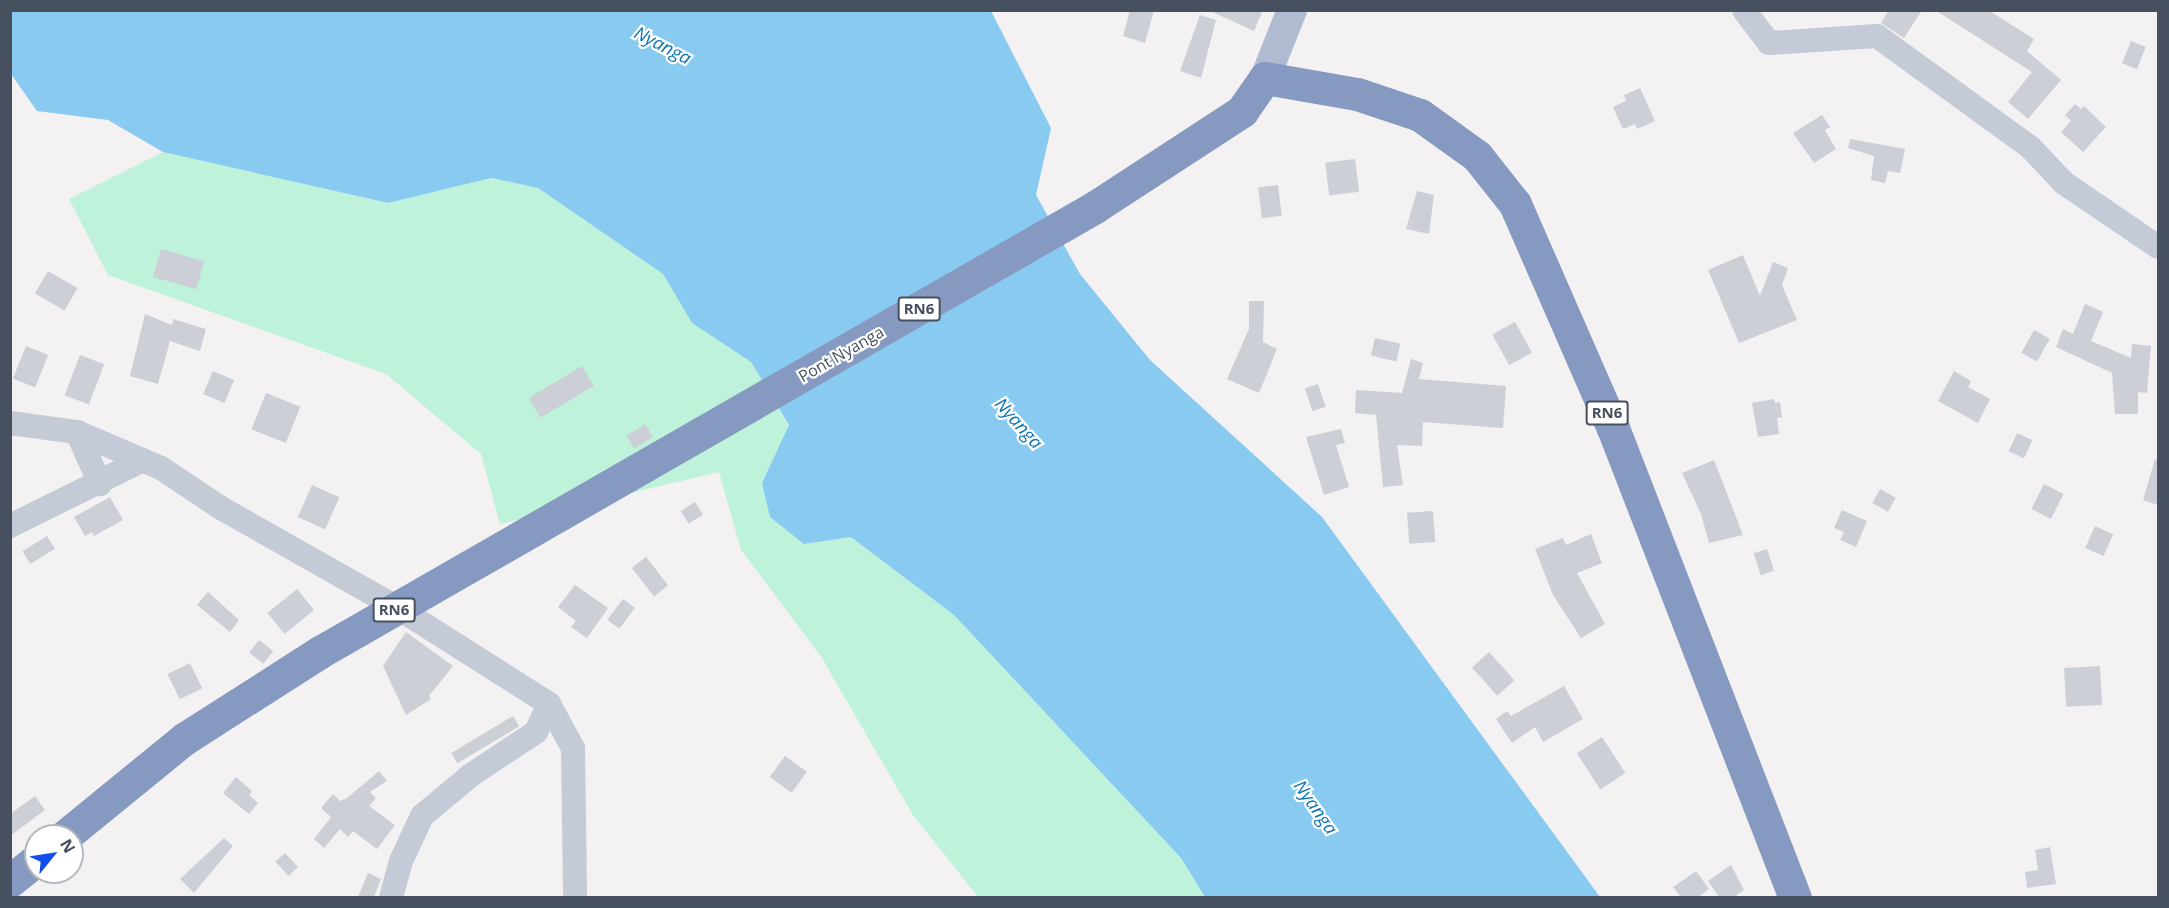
<!DOCTYPE html>
<style>
body{margin:0}
#map{position:relative;width:2169px;height:908px;overflow:hidden;background:#f3f1f1;font-family:"Open Sans",sans-serif}
div>[style]{position:absolute}
[style*='--x']{left:calc(var(--x)*1px);top:calc(var(--y)*1px);width:calc(var(--w)*1px);rotate:calc(var(--a)*1deg)}
.green>*{inset:0;background:#bef2da}
.water>*{inset:0;background:#89cbf0}
.building>*{inset:0;background:#cccfd5;transform-origin:0 0}
.minor>*{height:24px;margin:-12px;padding:0 12px;transform-origin:12px;border-radius:12px;background:#c4cad6}
.major>*{height:30px;margin:-15px;padding:0 15px;transform-origin:15px;border-radius:15px;background:#afbbd0}
.highway>*{height:33px;margin:-16.5px;padding:0 16.5px;transform-origin:16.5px;border-radius:16.5px;background:#869ac1}
span{translate:-50% -50%;white-space:nowrap;text-align:center;line-height:1.15;-webkit-text-stroke:4.5px #fff;paint-order:stroke}
.shield-label span{padding:2px 4px;background:#fff;border:2px solid;border-radius:4px;-webkit-text-stroke-width:0}
.shield-label{font-size:15px;color:#47505f;font-weight:700}
.street-label{font-size:16px;color:#47505f}
.water-label{font-size:18px;color:#0674b4;font-style:italic}
.frame{position:absolute;inset:0;border:12px solid #47505f;pointer-events:none}
.north{position:absolute;left:24px;top:824px;width:60px;height:60px;box-sizing:border-box;background:#fff;border:2px solid #b5b9bf;border-radius:50%;rotate:60deg;font-size:16px;font-weight:700;line-height:24px;text-align:center;color:#47505f}
.north::after{content:'';display:block;margin:auto;width:21px;height:27px;background:#114eed;clip-path:polygon(50% 0,100% 100%,50% 72%,0 100%)}
</style>
<div id="map">
<div class="green">
<i style="clip-path:polygon(163px 152px,387px 203px,491px 178px,538px 188px,663px 274px,692px 323px,751px 362px,789px 426px,762px 483px,804px 544px,851px 537px,954px 615px,1181px 858px,1205px 897px,978px 897px,913px 815px,820px 655px,741px 550px,719px 472px,500px 524px,481px 454px,386px 374px,108px 275px,69px 199px)"></i>
</div>
<div class="water">
<i style="clip-path:polygon(11px 11px,991px 11px,1051px 128px,1036px 195px,1080px 274px,1150px 360px,1322px 517px,1600px 897px,1205px 897px,1181px 858px,954px 615px,851px 537px,804px 544px,770px 517px,762px 483px,789px 425px,751px 362px,692px 323px,663px 274px,538px 188px,491px 178px,388px 203px,163px 152px,108px 120px,37px 111px,11px 74px)"></i>
</div>
<div class="building">
<i style="clip-path:polygon(1130px 10px,1154px 10px,1145px 43px,1123px 36px)"></i>
<i style="clip-path:polygon(1208px 10px,1263px 10px,1254px 31px)"></i>
<i style="clip-path:polygon(1889px 10px,1922px 10px,1904px 38px,1881px 23px)"></i>
<i style="clip-path:polygon(1935px 10px,1988px 10px,2034px 39px,2027px 51px,2061px 80px,2028px 119px,2008px 102px,2032px 72px)"></i>
<i style="clip-path:polygon(1200px 15px,1216px 20px,1201px 78px,1180px 71px)"></i>
<i style="left:2131px;top:41px;width:16px;height:24px;rotate:22deg"></i>
<i style="clip-path:polygon(1640px 88px,1655px 121px,1637px 129px,1635px 124px,1623px 129px,1613px 107px,1626px 101px,1624px 95px)"></i>
<i style="clip-path:polygon(2075px 104px,2081px 109px,2084px 106px,2106px 127px,2083px 152px,2061px 132px,2071px 121px,2065px 115px)"></i>
<i style="clip-path:polygon(1822px 115px,1830px 127px,1825px 130px,1836px 149px,1814px 163px,1793px 133px)"></i>
<i style="clip-path:polygon(1850px 139px,1905px 149px,1900px 173px,1888px 171px,1885px 183px,1871px 180px,1874px 156px,1848px 148px)"></i>
<i style="left:1355px;top:159px;width:33px;height:30px;rotate:83deg"></i>
<i style="left:1278px;top:185px;width:31px;height:20px;rotate:83deg"></i>
<i style="clip-path:polygon(1417px 191px,1434px 195px,1429px 234px,1406px 229px)"></i>
<i style="left:161px;top:249px;width:45px;height:29px;rotate:16deg"></i>
<i style="clip-path:polygon(1743px 255px,1760px 296px,1773px 262px,1788px 268px,1782px 285px,1797px 320px,1739px 343px,1708px 270px)"></i>
<i style="left:48px;top:271px;width:34px;height:26px;rotate:30deg"></i>
<i style="clip-path:polygon(1249px 301px,1264px 301px,1263px 342px,1277px 349px,1259px 393px,1227px 379px,1249px 329px)"></i>
<i style="clip-path:polygon(2085px 304px,2103px 312px,2091px 341px,2131px 358px,2132px 344px,2151px 346px,2147px 393px,2138px 392px,2138px 414px,2115px 414px,2112px 373px,2056px 347px,2063px 329px,2073px 334px)"></i>
<i style="clip-path:polygon(145px 314px,172px 325px,173px 319px,206px 329px,200px 351px,170px 341px,158px 384px,130px 376px)"></i>
<i style="left:1515px;top:322px;width:35px;height:26px;rotate:61deg"></i>
<i style="left:2034px;top:330px;width:18px;height:26px;rotate:29deg"></i>
<i style="left:1375px;top:338px;width:26px;height:18px;rotate:13deg"></i>
<i style="left:26px;top:346px;width:24px;height:35px;rotate:22deg"></i>
<i style="left:80px;top:355px;width:26px;height:43px;rotate:21deg"></i>
<i style="clip-path:polygon(1411px 359px,1423px 363px,1419px 379px,1506px 386px,1503px 428px,1423px 422px,1422px 446px,1397px 445px,1403px 485px,1383px 487px,1376px 415px,1355px 413px,1356px 390px,1402px 393px)"></i>
<i style="left:582px;top:366px;width:23px;height:62px;rotate:59deg"></i>
<i style="left:213px;top:371px;width:23px;height:25px;rotate:23deg"></i>
<i style="clip-path:polygon(1954px 371px,1971px 381px,1968px 387px,1990px 399px,1978px 423px,1938px 401px)"></i>
<i style="left:1318px;top:384px;width:24px;height:14px;rotate:71deg"></i>
<i style="left:266px;top:393px;width:37px;height:39px;rotate:22deg"></i>
<i style="clip-path:polygon(1774px 399px,1775px 403px,1780px 402px,1782px 417px,1777px 418px,1779px 434px,1758px 437px,1752px 403px)"></i>
<i style="left:645px;top:424px;width:15px;height:22px;rotate:58deg"></i>
<i style="clip-path:polygon(1341px 429px,1345px 443px,1336px 445px,1349px 487px,1324px 495px,1306px 437px)"></i>
<i style="left:2017px;top:433px;width:17px;height:20px;rotate:25deg"></i>
<i style="clip-path:polygon(2155px 459px,2158px 460px,2158px 505px,2143px 500px)"></i>
<i style="clip-path:polygon(1714px 460px,1743px 535px,1709px 543px,1701px 514px,1682px 473px)"></i>
<i style="left:2044px;top:484px;width:22px;height:28px;rotate:27deg"></i>
<i style="left:312px;top:485px;width:30px;height:35px;rotate:24deg"></i>
<i style="left:1880px;top:489px;width:18px;height:16px;rotate:29deg"></i>
<i style="clip-path:polygon(110px 497px,123px 520px,94px 536px,92px 532px,85px 536px,74px 517px)"></i>
<i style="left:695px;top:502px;width:15px;height:17px;rotate:58deg"></i>
<i style="clip-path:polygon(1842px 510px,1867px 521px,1856px 547px,1840px 540px,1844px 532px,1834px 528px)"></i>
<i style="left:1433px;top:511px;width:31px;height:26px;rotate:86deg"></i>
<i style="left:2095px;top:526px;width:20px;height:24px;rotate:24deg"></i>
<i style="clip-path:polygon(1591px 534px,1602px 563px,1577px 573px,1605px 624px,1581px 638px,1553px 595px,1535px 549px,1563px 538px,1566px 545px)"></i>
<i style="left:47px;top:536px;width:15px;height:29px;rotate:58deg"></i>
<i style="left:1767px;top:549px;width:23px;height:14px;rotate:72deg"></i>
<i style="left:646px;top:557px;width:36px;height:18px;rotate:52deg"></i>
<i style="clip-path:polygon(575px 585px,608px 608px,587px 638px,571px 627px,576px 621px,558px 607px)"></i>
<i style="left:297px;top:589px;width:27px;height:38px;rotate:51deg"></i>
<i style="clip-path:polygon(208px 592px,239px 620px,230px 632px,197px 605px)"></i>
<i style="left:623px;top:599px;width:15px;height:26px;rotate:37deg"></i>
<i style="clip-path:polygon(406px 632px,453px 666px,429px 696px,431px 699px,406px 715px,383px 666px)"></i>
<i style="left:259px;top:640px;width:18px;height:16px;rotate:38deg"></i>
<i style="left:1489px;top:652px;width:38px;height:23px;rotate:48deg"></i>
<i style="left:190px;top:663px;width:28px;height:25px;rotate:64deg"></i>
<i style="left:2100px;top:666px;width:39px;height:36px;rotate:87deg"></i>
<i style="clip-path:polygon(1564px 686px,1583px 719px,1543px 742px,1535px 727px,1512px 743px,1496px 719px,1507px 711px,1511px 716px)"></i>
<i style="left:513px;top:716px;width:12px;height:72px;rotate:59deg"></i>
<i style="left:1602px;top:737px;width:43px;height:30px;rotate:57deg"></i>
<i style="left:785px;top:756px;width:27px;height:26px;rotate:36deg"></i>
<i style="clip-path:polygon(379px 771px,387px 781px,370px 792px,376px 798px,369px 806px,395px 825px,377px 849px,353px 831px,348px 837px,340px 829px,324px 848px,314px 839px,331px 817px,321px 808px,333px 794px,340px 801px,347px 798px)"></i>
<i style="clip-path:polygon(236px 777px,252px 791px,249px 795px,258px 803px,249px 814px,223px 793px)"></i>
<i style="clip-path:polygon(35px 796px,45px 810px,10px 836px,10px 814px)"></i>
<i style="clip-path:polygon(224px 838px,233px 846px,194px 893px,180px 879px)"></i>
<i style="clip-path:polygon(2050px 847px,2056px 884px,2027px 888px,2025px 872px,2038px 870px,2035px 850px)"></i>
<i style="left:285px;top:853px;width:19px;height:13px;rotate:47deg"></i>
<i style="clip-path:polygon(1731px 865px,1744px 890px,1734px 897px,1719px 897px,1708px 881px)"></i>
<i style="clip-path:polygon(1696px 871px,1709px 889px,1698px 897px,1681px 897px,1673px 887px)"></i>
<i style="clip-path:polygon(368px 873px,381px 879px,374px 897px,358px 897px)"></i>
</div>
<div class="minor">
<i style="--x:1744;--y:10;--w:41;--a:52.9"></i>
<i style="--x:1769;--y:43;--w:108;--a:-3.7"></i>
<i style="--x:1877;--y:36;--w:189;--a:36"></i>
<i style="--x:2030;--y:147;--w:50;--a:46.6"></i>
<i style="--x:2064;--y:183;--w:114;--a:34.2"></i>
<i style="--x:10;--y:423;--w:68;--a:7.7"></i>
<i style="--x:77;--y:432;--w:91;--a:23.2"></i>
<i style="--x:161;--y:468;--w:72;--a:33.7"></i>
<i style="--x:221;--y:508;--w:203;--a:29.5"></i>
<i style="--x:398;--y:608;--w:179;--a:32.4"></i>
<i style="--x:549;--y:704;--w:50;--a:61.4"></i>
<i style="--x:573;--y:748;--w:150;--a:89.2"></i>
<i style="--x:77;--y:432;--w:57;--a:66.1"></i>
<i style="--x:10;--y:526;--w:148;--a:-26.4"></i>
<i style="--x:391;--y:898;--w:38;--a:-75"></i>
<i style="--x:401;--y:861;--w:50;--a:-65"></i>
<i style="--x:422;--y:816;--w:64;--a:-39.9"></i>
<i style="--x:471;--y:775;--w:78;--a:-33.5"></i>
<i style="--x:536;--y:732;--w:31;--a:-65"></i>
</div>
<div class="major">
<i style="--x:1265;--y:78;--w:73;--a:-68.3"></i>
</div>
<div class="highway">
<i style="--x:65;--y:836;--w:154;--a:-39.2"></i>
<i style="--x:184;--y:739;--w:161;--a:-32.6"></i>
<i style="--x:320;--y:652;--w:894;--a:-29.86"></i>
<i style="--x:1095;--y:207;--w:176;--a:-33.1"></i>
<i style="--x:1242;--y:111;--w:40;--a:-55.1"></i>
<i style="--x:1265;--y:78;--w:93;--a:9.9"></i>
<i style="--x:1357;--y:94;--w:66;--a:18.4"></i>
<i style="--x:1420;--y:115;--w:70;--a:35.7"></i>
<i style="--x:1477;--y:156;--w:61;--a:51.6"></i>
<i style="--x:1515;--y:204;--w:244;--a:66.4"></i>
<i style="--x:1613;--y:428;--w:504;--a:68.83"></i>
<i style="--x:10;--y:881;--w:33;--a:-39"></i>
</div>
<div class="shield-label">
<span style="left:919px;top:309px">RN6</span>
<span style="left:1607px;top:413px">RN6</span>
<span style="left:394px;top:610px">RN6</span>
</div>
<div class="street-label">
<span style="left:841px;top:354px;rotate:-30deg">Pont Nyanga</span>
</div>
<div class="water-label">
<span style="left:663px;top:45px;rotate:27deg">Nyanga</span>
<span style="left:1019px;top:423px;rotate:48deg">Nyanga</span>
<span style="left:1316px;top:807px;rotate:55deg">Nyanga</span>
</div>
<div class="frame"></div>
<div class="north">N</div>
</div>
